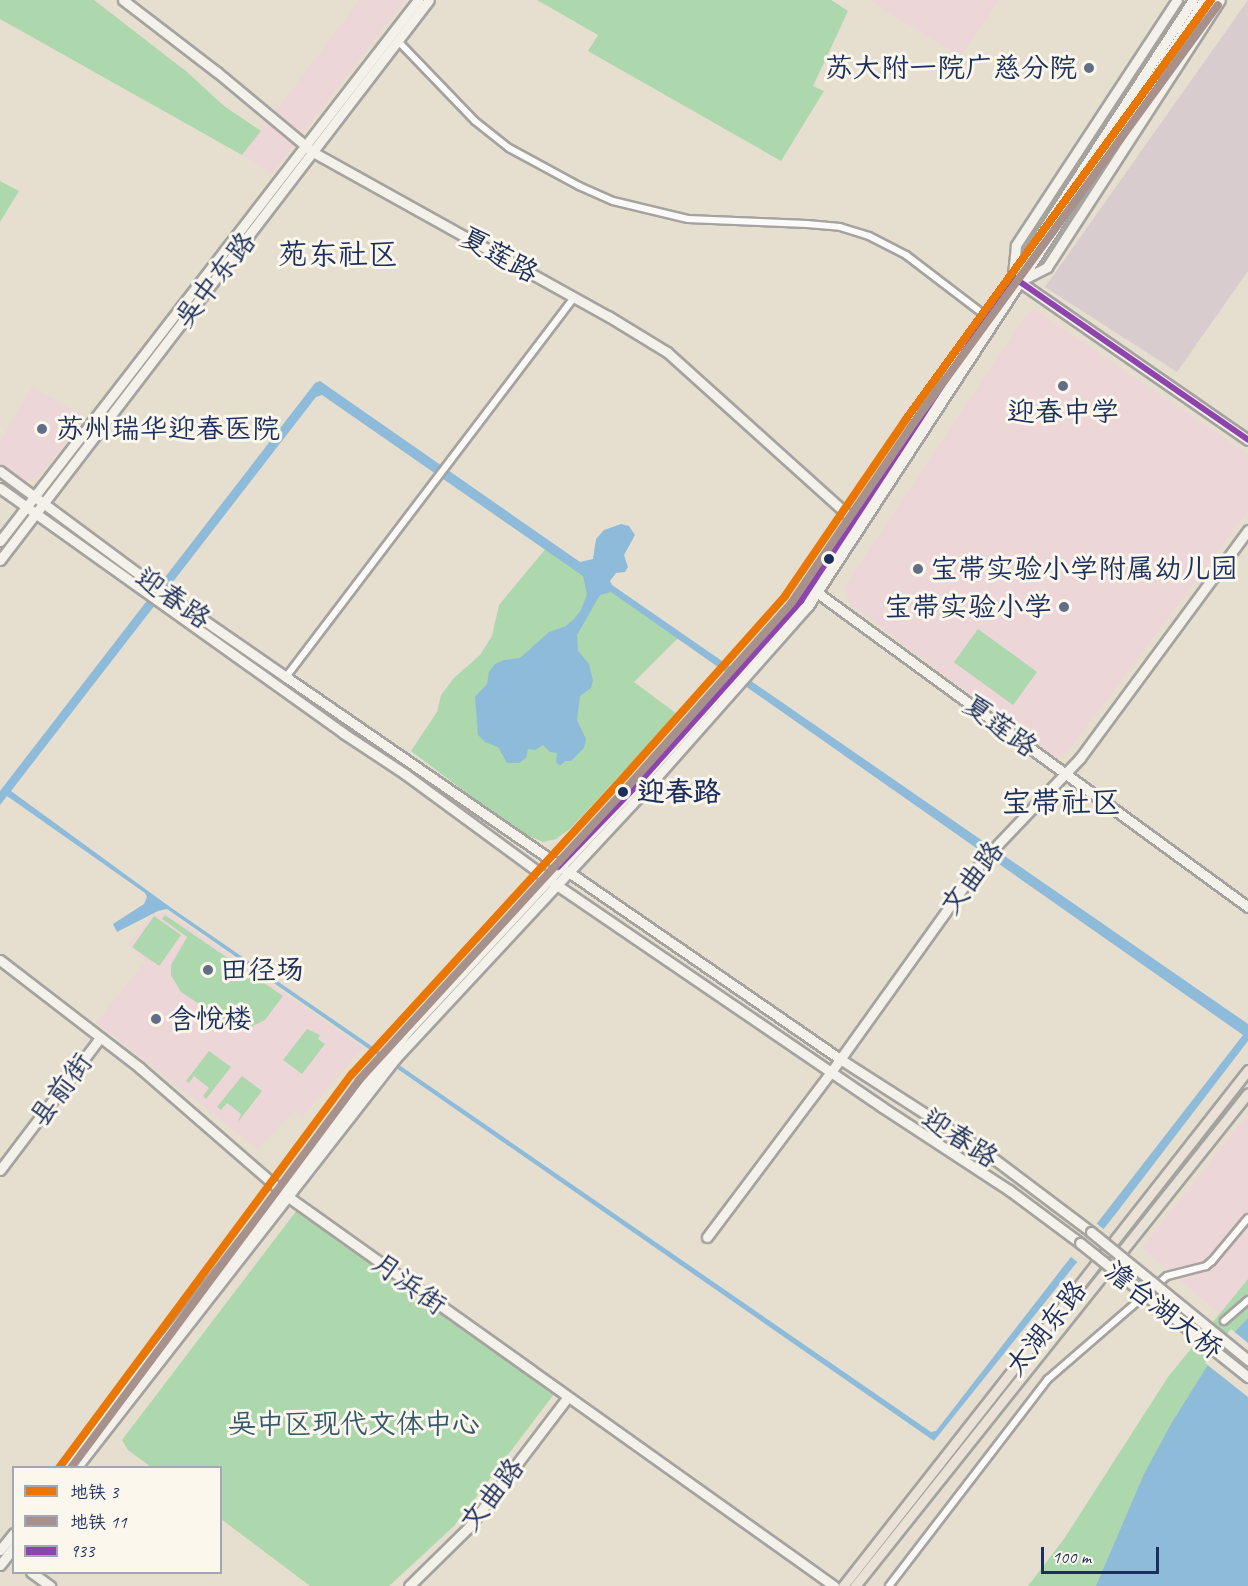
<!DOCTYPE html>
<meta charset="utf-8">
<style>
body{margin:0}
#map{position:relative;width:1248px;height:1586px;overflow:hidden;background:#e6dfcf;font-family:Caveat,"LXGW WenKai TC",sans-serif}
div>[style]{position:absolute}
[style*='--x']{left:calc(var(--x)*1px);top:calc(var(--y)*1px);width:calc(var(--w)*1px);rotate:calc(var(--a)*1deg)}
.built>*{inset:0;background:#edd6d8}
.industrial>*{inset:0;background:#d9ccce}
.green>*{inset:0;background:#add7ad;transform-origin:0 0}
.water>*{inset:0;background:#8ebbda}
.pier>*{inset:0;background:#e6dfcf;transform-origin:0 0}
.roads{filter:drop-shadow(2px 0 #a5a3a0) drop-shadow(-2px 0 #a5a3a0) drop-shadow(0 2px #a5a3a0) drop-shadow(0 -2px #a5a3a0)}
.street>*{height:6px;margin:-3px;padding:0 3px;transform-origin:3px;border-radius:3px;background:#fbfaf8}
.secondary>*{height:9px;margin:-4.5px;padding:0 4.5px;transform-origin:4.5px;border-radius:4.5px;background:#f4f1ea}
.primary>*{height:9px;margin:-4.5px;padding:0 4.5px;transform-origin:4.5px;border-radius:4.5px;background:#eae2d6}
.bridges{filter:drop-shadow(2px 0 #a5a3a0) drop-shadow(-2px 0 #a5a3a0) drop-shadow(0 2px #a5a3a0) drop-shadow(0 -2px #a5a3a0)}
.secondary-bridge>*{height:9px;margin:-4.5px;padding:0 4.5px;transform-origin:4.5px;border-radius:4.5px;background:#f4f1ea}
.bus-1>*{height:6px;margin:-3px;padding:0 3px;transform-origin:3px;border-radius:3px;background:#8e44ad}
.metro-1>*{height:8px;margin:-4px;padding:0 4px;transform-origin:4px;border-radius:4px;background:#ea7705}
.metro-2>*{height:8px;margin:-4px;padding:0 4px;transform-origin:4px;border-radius:4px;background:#a6918d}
.dots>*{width:16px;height:16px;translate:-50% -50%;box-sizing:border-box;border:3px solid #fbf7ec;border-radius:50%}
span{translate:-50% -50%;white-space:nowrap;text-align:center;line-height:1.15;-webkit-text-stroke:6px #fbf7ec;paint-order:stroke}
.poi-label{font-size:28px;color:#1b2f5e}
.right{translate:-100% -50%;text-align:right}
.left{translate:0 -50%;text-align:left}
.street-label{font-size:28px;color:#1b2f5e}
.stop-label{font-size:28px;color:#1b2f5e;font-weight:700}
.park-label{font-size:28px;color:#34586b}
.neighbourhood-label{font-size:30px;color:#1b2f5e}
.legend{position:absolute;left:12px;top:1466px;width:210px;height:108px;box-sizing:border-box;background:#fbf7ec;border:2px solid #a1a7b3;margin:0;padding:8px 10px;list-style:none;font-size:18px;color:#1b2f5e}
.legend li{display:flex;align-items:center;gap:12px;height:30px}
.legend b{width:30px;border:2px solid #a1a7b3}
.scale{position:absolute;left:1041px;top:1547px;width:118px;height:27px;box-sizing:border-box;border:3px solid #1b2f5e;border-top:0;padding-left:8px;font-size:18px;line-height:21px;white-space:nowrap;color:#1b2f5e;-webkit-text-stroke:4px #fbf7ec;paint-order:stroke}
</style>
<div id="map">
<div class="built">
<i style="clip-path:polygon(360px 0,405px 0,272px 173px,242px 155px)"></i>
<i style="clip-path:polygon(869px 0,999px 0,960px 57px)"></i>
<i style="clip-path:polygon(1034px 309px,1248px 454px,1248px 511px,1069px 750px,1061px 756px,1050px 754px,849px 603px,844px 587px,1024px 318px)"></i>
<i style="clip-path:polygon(32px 387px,86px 417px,41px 473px,26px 482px,0 465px,0 441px)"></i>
<i style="clip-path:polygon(167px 912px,363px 1048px,302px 1117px,294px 1111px,257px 1148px,96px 1023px,145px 961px,127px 946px,153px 914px)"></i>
<i style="clip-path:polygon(1248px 1114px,1248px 1307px,1230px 1323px,1142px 1248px)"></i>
</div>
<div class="industrial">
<i style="clip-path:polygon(1248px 0,1248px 271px,1177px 372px,1045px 287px)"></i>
</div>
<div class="green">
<i style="clip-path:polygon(0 0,94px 0,187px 72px,224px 106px,261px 131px,242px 155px,0 19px)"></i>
<i style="clip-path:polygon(537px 0,831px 0,848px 11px,813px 86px,824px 91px,781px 161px,588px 51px,598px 35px)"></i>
<i style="clip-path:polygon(0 181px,19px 191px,0 222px)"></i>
<i style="clip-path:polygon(547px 547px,678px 638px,634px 682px,677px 714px,571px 828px,556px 839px,543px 842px,517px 831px,411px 751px,437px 712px,441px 695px,454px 678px,480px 655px,492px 636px,499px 605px)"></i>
<i style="left:978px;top:629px;width:73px;height:41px;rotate:36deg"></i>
<i style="clip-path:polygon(165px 915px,283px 996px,265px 1020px,250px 1027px,234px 1027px,181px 992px,171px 975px,171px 965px,187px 937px,162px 919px)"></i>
<i style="left:154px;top:916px;width:33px;height:38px;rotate:35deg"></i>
<i style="clip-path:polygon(307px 1029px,320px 1035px,318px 1039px,325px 1044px,302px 1074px,283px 1060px)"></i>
<i style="clip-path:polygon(209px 1051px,231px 1067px,206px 1099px,203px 1096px,209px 1088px,194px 1076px,189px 1083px,186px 1081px)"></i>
<i style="clip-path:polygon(242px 1076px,262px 1091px,238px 1122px,241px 1114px,227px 1103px,221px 1110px,217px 1107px)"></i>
<i style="clip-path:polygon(297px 1210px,302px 1211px,554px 1394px,454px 1526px,389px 1586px,310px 1586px,221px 1519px,220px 1468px,151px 1467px,128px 1450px,122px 1440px)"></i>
<i style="clip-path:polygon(1248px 1279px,1248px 1419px,1133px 1586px,1028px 1586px,1064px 1539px,1168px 1377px)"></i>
</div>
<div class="water">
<i style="clip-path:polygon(evenodd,320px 381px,580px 562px,593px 559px,596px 539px,604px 530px,621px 524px,629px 526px,635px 535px,624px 555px,628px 567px,625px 572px,616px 573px,610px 581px,612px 585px,1248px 1024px,1248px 1041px,1114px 1216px,934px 1441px,167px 909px,158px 911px,117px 932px,113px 924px,144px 904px,147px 897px,145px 893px,7px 796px,0 805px,0 791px,315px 383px,320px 381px,322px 395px,583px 576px,587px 594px,581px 610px,574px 619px,566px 626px,549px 632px,520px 658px,504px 660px,495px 664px,489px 672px,487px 684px,475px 697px,478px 735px,485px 742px,498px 747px,507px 763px,519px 763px,526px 758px,528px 749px,535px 750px,543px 745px,550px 752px,557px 753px,556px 762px,560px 766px,565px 761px,571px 761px,584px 748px,586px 739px,577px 720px,580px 696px,591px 688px,593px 681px,589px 664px,578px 651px,577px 635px,600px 595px,611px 592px,1243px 1035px,936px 1431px,931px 1432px,860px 1383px,170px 907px,11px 791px,316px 397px,322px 395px)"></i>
<i style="clip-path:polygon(1248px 1318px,1248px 1586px,1096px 1586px,1144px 1474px,1171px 1424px,1216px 1352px)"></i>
</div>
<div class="pier">
<i style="left:1096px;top:1223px;width:13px;height:42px;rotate:39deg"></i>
<i style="clip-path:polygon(1231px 1329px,1248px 1343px,1248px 1397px,1205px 1363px)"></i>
</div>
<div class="roads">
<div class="street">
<i style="--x:398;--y:41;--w:111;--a:46.1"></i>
<i style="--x:475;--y:121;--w:43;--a:38.5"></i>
<i style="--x:509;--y:148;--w:80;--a:28.5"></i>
<i style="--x:579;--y:186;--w:37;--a:24"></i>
<i style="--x:613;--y:201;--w:77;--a:13.5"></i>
<i style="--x:688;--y:219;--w:119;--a:2.4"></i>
<i style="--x:807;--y:224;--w:33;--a:5"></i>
<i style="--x:840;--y:227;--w:30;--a:17"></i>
<i style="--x:869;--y:236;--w:42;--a:27.2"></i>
<i style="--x:906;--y:255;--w:102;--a:37.4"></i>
<i style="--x:286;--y:677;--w:477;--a:-52.8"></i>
<i style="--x:1224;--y:1321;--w:32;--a:-41"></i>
<i style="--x:889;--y:1586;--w:261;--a:-52.5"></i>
<i style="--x:1048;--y:1379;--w:157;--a:-40.9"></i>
<i style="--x:1167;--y:1276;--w:40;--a:-14.4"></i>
<i style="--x:1206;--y:1266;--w:8;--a:-40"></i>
<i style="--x:1212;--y:1261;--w:56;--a:-50.1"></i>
</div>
<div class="secondary">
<i style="--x:123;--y:0;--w:118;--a:37.5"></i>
<i style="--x:217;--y:72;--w:125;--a:39.8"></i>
<i style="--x:313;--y:152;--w:338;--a:29.1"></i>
<i style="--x:608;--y:316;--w:69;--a:31.4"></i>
<i style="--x:667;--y:352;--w:257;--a:42"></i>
<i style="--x:1013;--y:274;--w:29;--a:-84"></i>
<i style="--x:1016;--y:245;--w:293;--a:-56.7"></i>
<i style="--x:1017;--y:280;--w:281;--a:34.7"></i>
<i style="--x:1022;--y:280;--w:28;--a:-27"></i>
<i style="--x:1047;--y:267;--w:318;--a:-57.1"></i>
<i style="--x:0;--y:471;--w:194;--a:36.6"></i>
<i style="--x:156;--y:587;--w:158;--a:34.7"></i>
<i style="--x:286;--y:677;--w:673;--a:34.59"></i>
<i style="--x:840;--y:1059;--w:172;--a:32.7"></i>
<i style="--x:985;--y:1152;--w:133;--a:37"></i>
<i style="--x:0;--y:488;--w:422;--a:35.5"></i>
<i style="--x:343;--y:733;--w:74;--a:33.5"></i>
<i style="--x:405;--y:774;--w:177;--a:36.3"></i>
<i style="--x:548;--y:879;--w:404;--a:34.3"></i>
<i style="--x:882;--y:1107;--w:152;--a:33.2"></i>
<i style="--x:1009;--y:1190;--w:89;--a:36.7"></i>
<i style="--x:0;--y:541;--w:684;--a:-52.31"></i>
<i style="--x:0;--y:560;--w:705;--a:-52.55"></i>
<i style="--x:815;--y:591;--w:536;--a:36.12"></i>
<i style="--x:0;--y:960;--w:177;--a:37.6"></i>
<i style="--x:140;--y:1068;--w:195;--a:41"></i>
<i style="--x:287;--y:1196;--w:672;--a:35.49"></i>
<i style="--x:0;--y:1170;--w:166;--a:-52.9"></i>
<i style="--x:707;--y:1237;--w:206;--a:-53.1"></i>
<i style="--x:831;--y:1072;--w:259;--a:-54.4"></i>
<i style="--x:982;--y:861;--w:142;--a:-46.4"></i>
<i style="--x:1080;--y:758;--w:283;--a:-53.6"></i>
<i style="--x:64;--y:1468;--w:555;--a:-51.81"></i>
<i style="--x:407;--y:1032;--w:340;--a:-47"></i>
<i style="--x:639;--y:783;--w:244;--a:-48.3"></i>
<i style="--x:801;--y:601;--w:718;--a:-56.89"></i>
<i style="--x:76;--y:1468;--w:520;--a:-52.03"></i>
<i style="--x:396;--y:1058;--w:367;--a:-47.1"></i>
<i style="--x:646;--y:789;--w:244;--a:-48.5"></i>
<i style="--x:808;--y:606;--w:724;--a:-56.84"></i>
<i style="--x:0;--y:1550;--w:22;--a:-51"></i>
<i style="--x:0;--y:1565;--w:23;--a:-52"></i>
<i style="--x:31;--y:1572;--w:24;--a:36"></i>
<i style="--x:409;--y:1586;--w:83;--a:-44.5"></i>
<i style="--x:468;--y:1528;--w:163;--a:-52.7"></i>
</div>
<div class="primary">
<i style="--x:843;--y:1586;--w:656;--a:-51.87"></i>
<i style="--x:855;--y:1586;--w:630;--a:-51.44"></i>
</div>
</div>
<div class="bridges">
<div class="secondary-bridge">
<i style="--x:1091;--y:1232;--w:203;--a:39.2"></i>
<i style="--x:1080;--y:1243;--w:215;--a:38.6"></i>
</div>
</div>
<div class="bus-1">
<i style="--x:558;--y:867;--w:117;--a:-46"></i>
<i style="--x:639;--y:783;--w:244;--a:-48.3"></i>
<i style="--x:801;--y:601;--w:387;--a:-56.8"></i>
<i style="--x:1013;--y:277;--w:286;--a:34.7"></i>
</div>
<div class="metro-1">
<i style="--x:59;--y:1468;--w:491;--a:-53.4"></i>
<i style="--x:352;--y:1074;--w:391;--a:-47.5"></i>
<i style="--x:616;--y:786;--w:254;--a:-48.3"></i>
<i style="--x:785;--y:596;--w:214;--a:-55.6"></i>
<i style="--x:906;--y:419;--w:518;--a:-53.95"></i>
</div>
<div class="metro-2">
<i style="--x:71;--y:1468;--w:483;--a:-53.4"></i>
<i style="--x:359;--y:1080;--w:391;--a:-47.5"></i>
<i style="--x:623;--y:792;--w:254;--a:-48.3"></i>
<i style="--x:792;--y:602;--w:215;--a:-55.8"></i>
<i style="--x:913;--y:424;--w:518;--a:-53.95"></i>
</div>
<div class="dots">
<i style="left:1089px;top:68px;background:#626d86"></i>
<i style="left:1063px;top:386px;background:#626d86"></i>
<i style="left:42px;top:429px;background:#626d86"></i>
<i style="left:829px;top:559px;background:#1b2f5e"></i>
<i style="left:918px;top:569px;background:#626d86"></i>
<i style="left:1064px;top:607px;background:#626d86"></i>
<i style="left:623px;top:792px;background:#1b2f5e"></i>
<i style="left:208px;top:970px;background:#626d86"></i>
<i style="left:156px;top:1019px;background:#626d86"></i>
</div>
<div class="poi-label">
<span class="right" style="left:1077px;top:68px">苏大附一院广慈分院</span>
<span style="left:1063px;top:412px">迎春中学</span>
<span class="left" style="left:56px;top:429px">苏州瑞华迎春医院</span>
<span class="left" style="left:930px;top:569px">宝带实验小学附属幼儿园</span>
<span class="right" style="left:1052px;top:607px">宝带实验小学</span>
<span class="left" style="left:220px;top:970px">田径场</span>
<span class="left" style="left:168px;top:1019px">含悦楼</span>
</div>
<div class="street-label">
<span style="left:499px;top:255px;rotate:29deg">夏莲路</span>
<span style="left:215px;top:280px;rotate:-52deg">吴中东路</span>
<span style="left:173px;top:598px;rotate:35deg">迎春路</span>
<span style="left:1000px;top:726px;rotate:36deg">夏莲路</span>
<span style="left:972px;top:878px;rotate:-53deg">文曲路</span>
<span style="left:61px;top:1090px;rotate:-53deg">县前街</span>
<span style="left:960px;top:1138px;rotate:33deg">迎春路</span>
<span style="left:409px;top:1284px;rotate:36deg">月浜街</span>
<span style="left:1164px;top:1310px;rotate:38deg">澹台湖大桥</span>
<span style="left:1046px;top:1328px;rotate:-52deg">太湖东路</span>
<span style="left:492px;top:1495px;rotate:-52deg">文曲路</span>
</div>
<div class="stop-label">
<span class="left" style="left:637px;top:792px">迎春路</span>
</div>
<div class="park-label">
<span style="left:354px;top:1424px">吴中区现代文体中心</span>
</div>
<div class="neighbourhood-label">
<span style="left:338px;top:254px">苑东社区</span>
<span style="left:1061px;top:802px">宝带社区</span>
</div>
<ul class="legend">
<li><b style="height:8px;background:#ea7705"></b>地铁 3</li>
<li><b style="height:8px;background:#a6918d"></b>地铁 11</li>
<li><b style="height:8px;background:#8e44ad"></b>933</li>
</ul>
<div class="scale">100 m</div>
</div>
